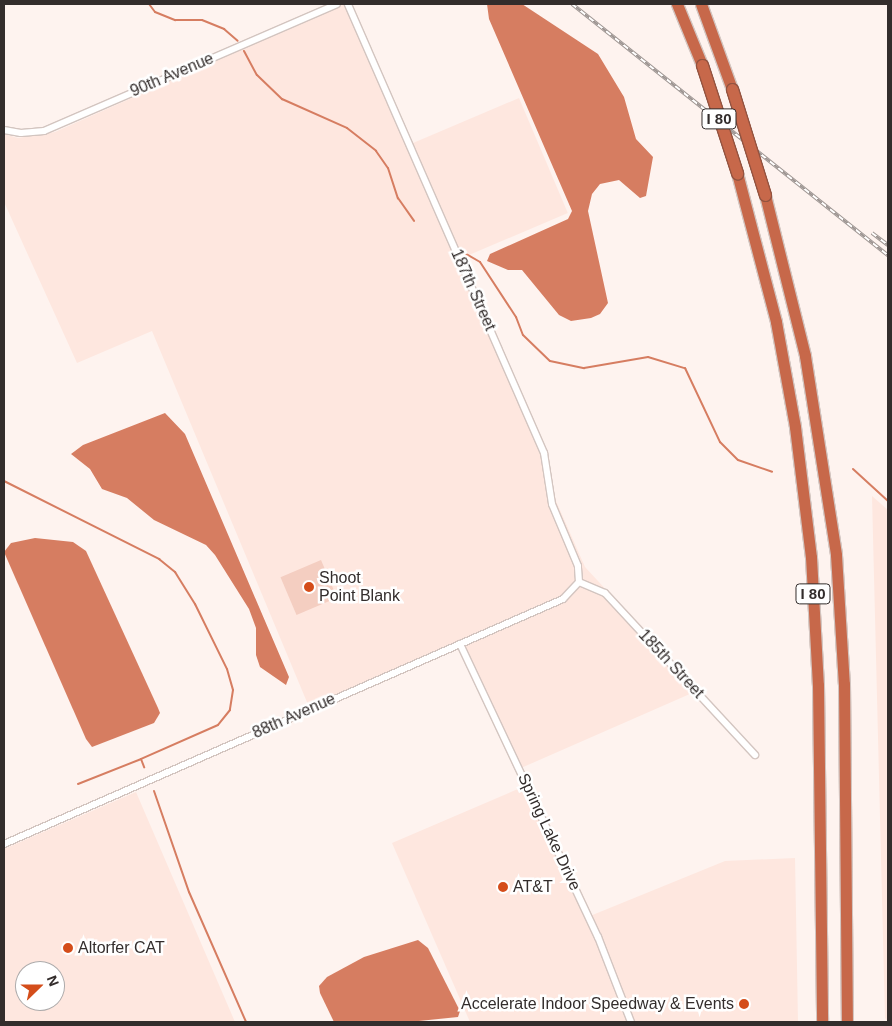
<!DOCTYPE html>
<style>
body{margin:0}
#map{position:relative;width:892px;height:1026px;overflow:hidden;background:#fef3ef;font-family:Helvetica,sans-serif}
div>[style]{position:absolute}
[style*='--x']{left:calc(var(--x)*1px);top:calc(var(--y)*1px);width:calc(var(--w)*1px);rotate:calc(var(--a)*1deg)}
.built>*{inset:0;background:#fee7df;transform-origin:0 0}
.green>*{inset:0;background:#f4cec1;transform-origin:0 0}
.water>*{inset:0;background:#d67d61}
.stream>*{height:2px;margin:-1px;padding:0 1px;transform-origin:1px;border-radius:1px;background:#d67d61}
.roads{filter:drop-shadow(1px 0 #d3c5c0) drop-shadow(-1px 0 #d3c5c0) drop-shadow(0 1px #d3c5c0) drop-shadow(0 -1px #d3c5c0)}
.minor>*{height:6px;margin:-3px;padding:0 3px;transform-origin:3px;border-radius:3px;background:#fff}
.motorway>*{height:11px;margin:-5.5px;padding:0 5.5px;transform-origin:5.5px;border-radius:5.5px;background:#c7684a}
.rail>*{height:4px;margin-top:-2px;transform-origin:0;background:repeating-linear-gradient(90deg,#fff 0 5.5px,#9d9592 0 11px);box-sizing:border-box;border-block:1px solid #9d9592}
.bridges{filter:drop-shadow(1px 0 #935340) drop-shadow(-1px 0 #935340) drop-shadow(0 1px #935340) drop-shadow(0 -1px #935340)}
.motorway-bridge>*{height:11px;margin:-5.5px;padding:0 5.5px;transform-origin:5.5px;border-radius:5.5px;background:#c7684a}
.dots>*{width:14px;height:14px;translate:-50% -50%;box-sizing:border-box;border:2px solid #fff;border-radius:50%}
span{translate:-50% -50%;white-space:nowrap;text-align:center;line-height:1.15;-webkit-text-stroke:5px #fff;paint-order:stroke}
.shield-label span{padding:1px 4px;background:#fff;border:1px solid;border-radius:4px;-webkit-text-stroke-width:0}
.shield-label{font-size:15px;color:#332d2c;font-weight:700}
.street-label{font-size:16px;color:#332d2c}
.poi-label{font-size:16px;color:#332d2c}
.left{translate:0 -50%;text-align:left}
.right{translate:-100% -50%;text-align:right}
.frame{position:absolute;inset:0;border:5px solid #332d2c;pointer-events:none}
.north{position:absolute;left:15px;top:961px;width:50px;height:50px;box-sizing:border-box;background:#fff;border:1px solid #adabab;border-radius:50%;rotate:68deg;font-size:14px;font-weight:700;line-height:20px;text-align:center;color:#332d2c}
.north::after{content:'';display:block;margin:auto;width:18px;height:22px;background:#d44d1a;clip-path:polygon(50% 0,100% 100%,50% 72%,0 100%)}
</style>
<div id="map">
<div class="built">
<i style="clip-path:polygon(344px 4px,537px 442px,542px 440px,556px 501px,585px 567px,699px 690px,521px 768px,460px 642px,309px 707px,152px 331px,77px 363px,4px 202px,4px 134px,18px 138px,55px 132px)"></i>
<i style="left:519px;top:98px;width:125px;height:117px;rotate:67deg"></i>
<i style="clip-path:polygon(872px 496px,888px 510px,888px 1022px,885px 1018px)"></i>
<i style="clip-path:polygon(525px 786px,597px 939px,627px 1022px,470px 1022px,392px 843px)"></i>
<i style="clip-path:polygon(evenodd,136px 792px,235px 1022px,4px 1022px,4px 849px,136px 792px,25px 971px,55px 971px,55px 1001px,25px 1001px,25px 971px)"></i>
<i style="clip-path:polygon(795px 858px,798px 1022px,634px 1022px,590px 916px,725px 861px)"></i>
</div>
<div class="green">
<i style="left:321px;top:560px;width:41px;height:44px;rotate:67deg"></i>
</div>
<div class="water">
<i style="clip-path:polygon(487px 4px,522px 4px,598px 54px,624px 97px,636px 139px,653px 157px,646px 196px,640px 198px,619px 180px,600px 184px,592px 194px,588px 211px,608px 303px,600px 314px,591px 318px,571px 321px,559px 315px,522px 270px,508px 270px,487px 261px,490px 254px,568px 219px,572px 211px,489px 19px)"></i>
<i style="clip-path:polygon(165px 413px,185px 434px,289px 677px,286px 685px,260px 667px,256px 655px,256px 628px,249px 609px,215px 555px,206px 545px,154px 520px,127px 498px,102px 489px,90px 469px,71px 454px,83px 445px)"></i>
<i style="clip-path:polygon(35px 538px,73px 542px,86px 551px,158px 708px,160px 713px,154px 723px,92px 747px,86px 739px,4px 552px,11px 543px)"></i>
<i style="clip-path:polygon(418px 940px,428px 948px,460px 1011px,458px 1017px,409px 1022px,334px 1022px,320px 993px,319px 986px,327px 977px,364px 957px)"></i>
</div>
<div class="stream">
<i style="--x:149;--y:4;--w:10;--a:53"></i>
<i style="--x:155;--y:12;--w:22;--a:22"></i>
<i style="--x:175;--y:20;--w:27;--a:0"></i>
<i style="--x:202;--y:20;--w:24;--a:22"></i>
<i style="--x:224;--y:29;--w:18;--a:41"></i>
<i style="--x:244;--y:51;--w:27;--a:62"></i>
<i style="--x:257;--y:75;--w:35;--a:44"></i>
<i style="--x:282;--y:99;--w:71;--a:24"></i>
<i style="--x:347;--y:128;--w:37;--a:38"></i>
<i style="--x:376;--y:151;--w:21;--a:55"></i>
<i style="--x:388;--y:168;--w:32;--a:72"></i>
<i style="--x:398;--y:198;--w:28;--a:55"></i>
<i style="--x:461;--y:251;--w:22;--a:30"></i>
<i style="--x:480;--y:262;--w:66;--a:56.8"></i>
<i style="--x:516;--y:317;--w:19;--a:69"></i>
<i style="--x:523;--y:335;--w:37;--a:44"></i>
<i style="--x:550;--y:361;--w:35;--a:12"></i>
<i style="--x:584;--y:368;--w:65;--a:-9.8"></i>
<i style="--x:648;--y:357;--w:39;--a:17"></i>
<i style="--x:685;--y:368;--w:82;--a:64.7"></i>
<i style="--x:720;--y:442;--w:25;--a:45"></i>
<i style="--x:738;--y:460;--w:36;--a:19"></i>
<i style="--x:853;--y:469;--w:47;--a:42.4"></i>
<i style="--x:4;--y:481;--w:174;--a:26.7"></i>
<i style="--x:159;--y:559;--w:21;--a:39"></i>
<i style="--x:175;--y:572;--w:38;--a:58"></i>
<i style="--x:195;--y:604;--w:72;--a:63.8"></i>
<i style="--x:227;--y:669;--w:22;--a:74"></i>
<i style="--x:233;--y:690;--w:20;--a:99"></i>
<i style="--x:230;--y:710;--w:19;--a:129"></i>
<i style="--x:218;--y:725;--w:84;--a:156.2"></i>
<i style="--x:141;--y:759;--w:9;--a:69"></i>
<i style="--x:78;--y:784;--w:68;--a:-21.6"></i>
<i style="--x:154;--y:791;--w:107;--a:70.9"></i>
<i style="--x:189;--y:892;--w:142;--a:66.3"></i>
</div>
<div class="roads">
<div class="minor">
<i style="--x:4;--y:130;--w:17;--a:10"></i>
<i style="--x:21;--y:133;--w:23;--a:-5"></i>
<i style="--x:44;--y:131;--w:319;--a:-23.4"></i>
<i style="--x:579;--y:582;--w:28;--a:23"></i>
<i style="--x:605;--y:593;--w:221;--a:47.2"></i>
<i style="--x:460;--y:644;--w:324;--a:64.8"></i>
<i style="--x:598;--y:937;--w:91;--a:68.8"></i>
<i style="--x:4;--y:844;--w:610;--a:-23.67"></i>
<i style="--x:563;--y:599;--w:23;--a:-47"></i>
<i style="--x:579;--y:582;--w:16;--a:-94"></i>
<i style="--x:578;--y:566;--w:67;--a:-112.8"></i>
<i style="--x:552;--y:504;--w:52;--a:-98.9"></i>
<i style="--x:544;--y:453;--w:490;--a:-113.6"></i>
</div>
<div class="motorway">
<i style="--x:677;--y:4;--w:66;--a:67.7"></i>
<i style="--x:701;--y:4;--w:90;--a:70"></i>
<i style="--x:737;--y:173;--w:154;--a:75.3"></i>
<i style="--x:776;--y:322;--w:107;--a:79.7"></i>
<i style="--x:795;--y:427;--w:131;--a:83"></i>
<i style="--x:811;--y:557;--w:128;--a:86.9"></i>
<i style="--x:818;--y:685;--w:337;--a:89.3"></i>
<i style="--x:765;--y:195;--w:166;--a:76"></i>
<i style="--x:805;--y:356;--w:201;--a:81.1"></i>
<i style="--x:836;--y:555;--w:129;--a:86.5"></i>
<i style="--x:844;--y:684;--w:338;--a:89.5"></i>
</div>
</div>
<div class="rail">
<i style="--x:572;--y:4;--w:404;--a:38.5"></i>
<i style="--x:872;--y:233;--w:20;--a:37"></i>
</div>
<div class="bridges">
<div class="motorway-bridge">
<i style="--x:702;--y:65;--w:114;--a:72"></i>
<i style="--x:732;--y:89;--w:111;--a:72.7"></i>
</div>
</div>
<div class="dots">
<i style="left:309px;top:587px;background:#d44d1a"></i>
<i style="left:503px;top:887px;background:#d44d1a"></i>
<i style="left:68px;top:948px;background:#d44d1a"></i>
<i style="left:744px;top:1004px;background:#d44d1a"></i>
</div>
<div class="shield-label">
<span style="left:719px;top:119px">I 80</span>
<span style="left:813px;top:594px">I 80</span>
</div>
<div class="street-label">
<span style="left:172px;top:75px;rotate:-23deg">90th Avenue</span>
<span style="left:473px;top:290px;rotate:66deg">187th Street</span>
<span style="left:671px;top:664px;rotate:47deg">185th Street</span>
<span style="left:294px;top:716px;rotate:-24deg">88th Avenue</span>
<span style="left:549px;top:832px;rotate:65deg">Spring Lake Drive</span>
</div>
<div class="poi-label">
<span class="left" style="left:319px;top:587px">Shoot<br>Point Blank</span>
<span class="left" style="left:513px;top:887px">AT&amp;T</span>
<span class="left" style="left:78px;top:948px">Altorfer CAT</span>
<span class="right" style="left:734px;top:1004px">Accelerate Indoor Speedway &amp; Events</span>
</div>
<div class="frame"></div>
<div class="north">N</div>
</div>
